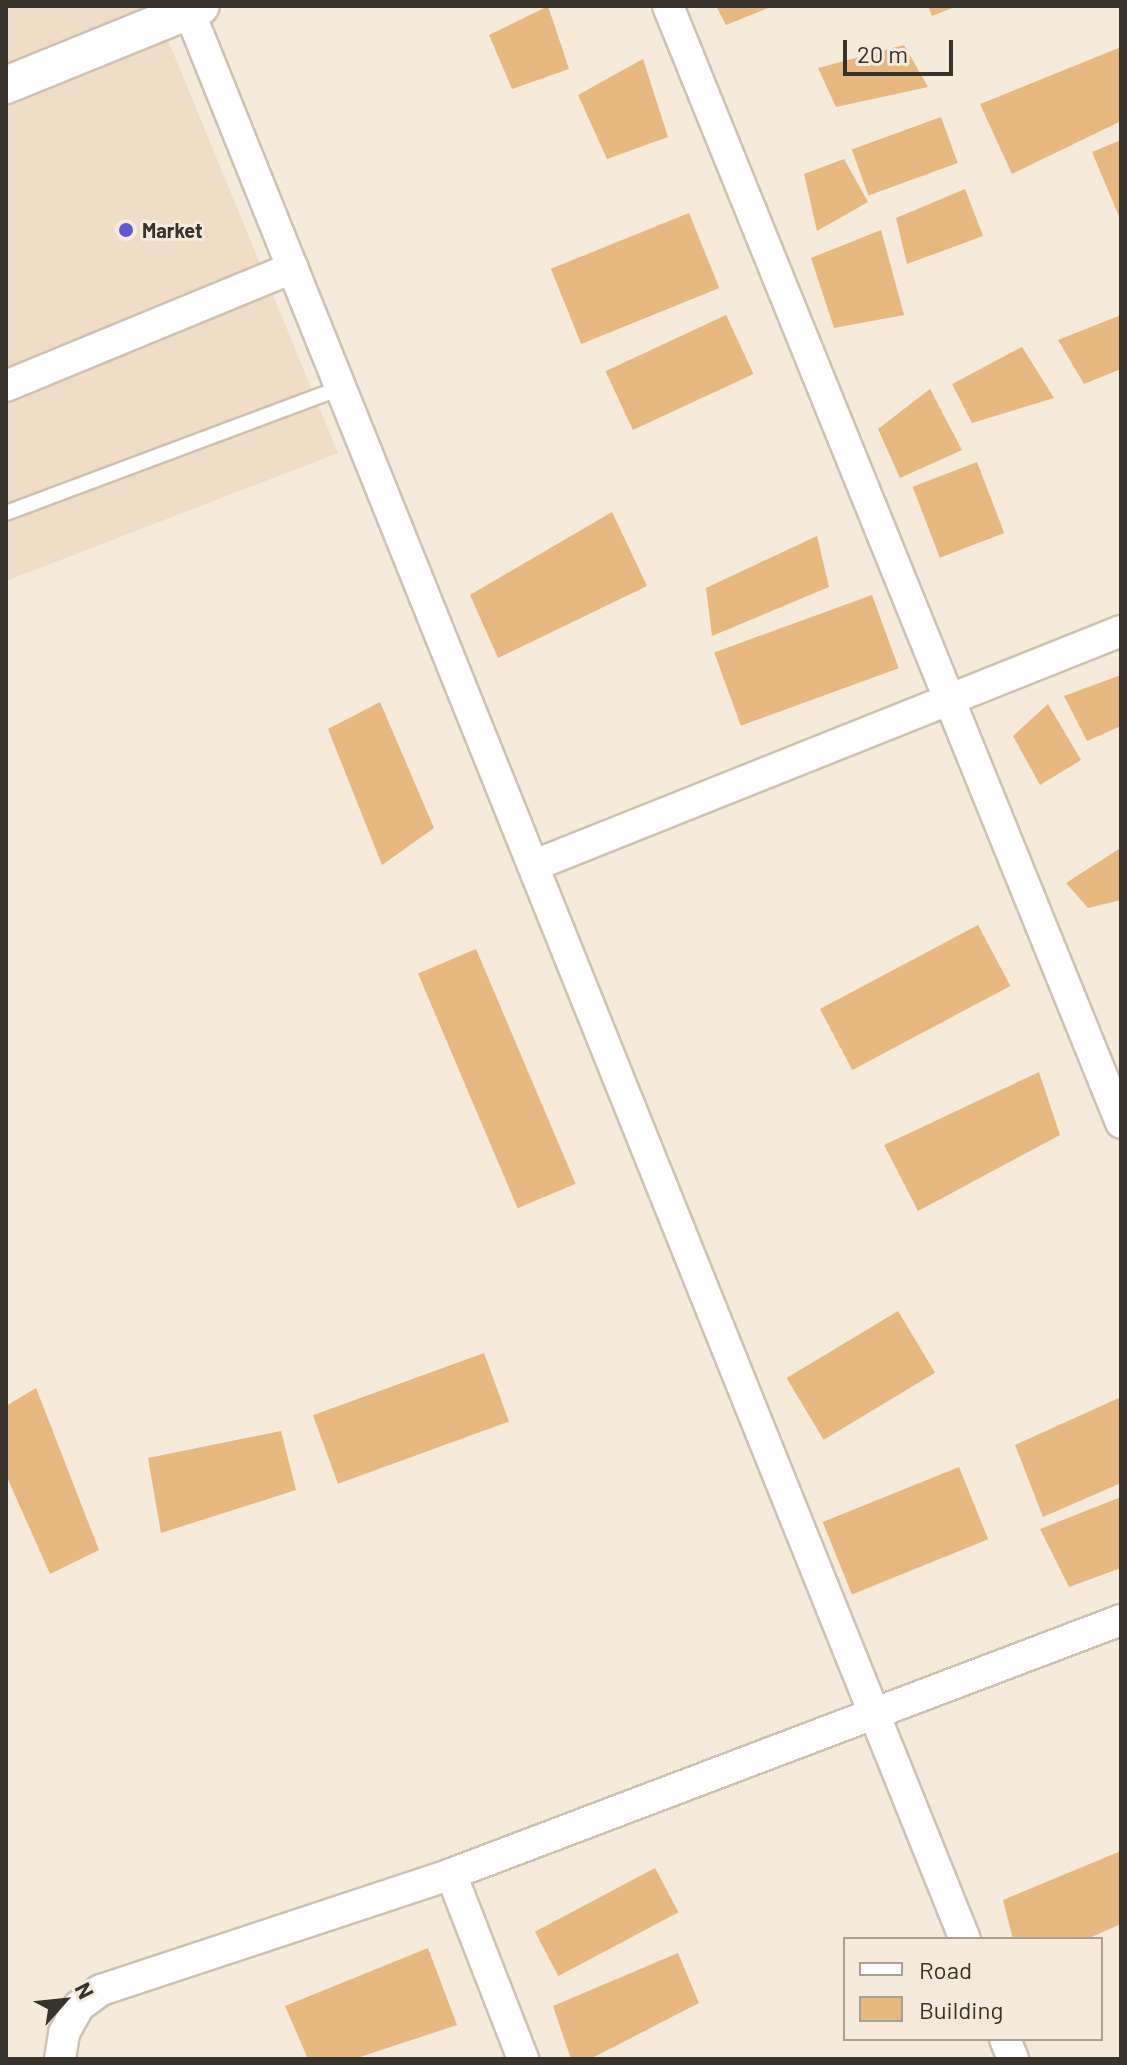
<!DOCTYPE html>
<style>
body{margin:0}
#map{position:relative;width:1127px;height:2065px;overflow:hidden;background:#f6eadb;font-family:Barlow,sans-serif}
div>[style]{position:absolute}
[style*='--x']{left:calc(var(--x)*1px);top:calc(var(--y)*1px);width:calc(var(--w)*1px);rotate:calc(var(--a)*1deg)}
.built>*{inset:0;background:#efddc8}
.building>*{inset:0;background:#e7b87f;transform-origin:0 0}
.roads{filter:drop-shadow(2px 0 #cec2b3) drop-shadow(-2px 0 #cec2b3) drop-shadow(0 2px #cec2b3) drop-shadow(0 -2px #cec2b3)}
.service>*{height:14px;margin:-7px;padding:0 7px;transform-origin:7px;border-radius:7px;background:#fff}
.minor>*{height:30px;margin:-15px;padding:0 15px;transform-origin:15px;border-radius:15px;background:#fff}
.tertiary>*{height:36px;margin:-18px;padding:0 18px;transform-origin:18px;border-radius:18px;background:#fff}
.dots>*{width:22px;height:22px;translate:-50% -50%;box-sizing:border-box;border:4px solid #f6eadb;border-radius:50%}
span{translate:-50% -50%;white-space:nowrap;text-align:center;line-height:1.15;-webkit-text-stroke:6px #f6eadb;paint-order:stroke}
.poi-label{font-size:20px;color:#38332d;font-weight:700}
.left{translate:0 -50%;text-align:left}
.frame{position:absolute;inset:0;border:8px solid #38332d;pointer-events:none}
.legend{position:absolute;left:843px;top:1937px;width:260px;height:104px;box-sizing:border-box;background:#f6eadb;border:2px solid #aaa195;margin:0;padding:10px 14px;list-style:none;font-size:24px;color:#38332d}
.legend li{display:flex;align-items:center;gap:16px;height:40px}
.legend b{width:40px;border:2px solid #aaa195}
.north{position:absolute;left:24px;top:1961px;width:80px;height:80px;-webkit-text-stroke:6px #f6eadb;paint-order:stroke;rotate:63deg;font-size:22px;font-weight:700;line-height:32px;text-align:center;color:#38332d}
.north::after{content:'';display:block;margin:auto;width:28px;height:36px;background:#38332d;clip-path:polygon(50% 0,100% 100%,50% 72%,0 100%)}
.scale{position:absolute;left:843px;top:40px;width:110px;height:36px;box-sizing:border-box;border:4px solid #38332d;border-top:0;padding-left:10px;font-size:24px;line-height:28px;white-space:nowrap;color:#38332d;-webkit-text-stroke:6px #f6eadb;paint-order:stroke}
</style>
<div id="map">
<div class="built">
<i style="clip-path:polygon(6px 6px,154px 6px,338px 453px,6px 581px)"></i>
</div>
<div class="building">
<i style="clip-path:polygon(548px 6px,569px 69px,512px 89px,489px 35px)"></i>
<i style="clip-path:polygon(716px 6px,773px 6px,726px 25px)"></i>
<i style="clip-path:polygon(928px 6px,957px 6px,932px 16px)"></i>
<i style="clip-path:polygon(904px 45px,928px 87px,836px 107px,818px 68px)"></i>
<i style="clip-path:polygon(1121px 47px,1121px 121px,1012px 174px,980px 104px)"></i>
<i style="clip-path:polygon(643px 59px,668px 137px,607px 159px,578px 95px)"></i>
<i style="left:941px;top:117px;width:49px;height:95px;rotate:70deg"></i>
<i style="clip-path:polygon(1121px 140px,1121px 221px,1092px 152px)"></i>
<i style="clip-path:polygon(844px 159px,868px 202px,817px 231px,804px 174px)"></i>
<i style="clip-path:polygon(965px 189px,983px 236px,907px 264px,896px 218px)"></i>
<i style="left:689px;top:213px;width:81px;height:149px;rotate:68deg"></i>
<i style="clip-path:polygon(881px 230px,904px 315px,834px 328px,811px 258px)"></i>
<i style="left:726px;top:315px;width:65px;height:133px;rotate:65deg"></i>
<i style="clip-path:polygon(1121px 315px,1121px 369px,1084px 384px,1058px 340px)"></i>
<i style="clip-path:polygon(1022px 347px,1054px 398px,972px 423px,952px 384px)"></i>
<i style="clip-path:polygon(930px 389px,962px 450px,900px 478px,878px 429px)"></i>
<i style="left:977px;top:462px;width:76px;height:69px;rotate:69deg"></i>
<i style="clip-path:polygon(612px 512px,647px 586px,498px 658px,470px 595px)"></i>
<i style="clip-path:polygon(817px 536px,829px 587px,712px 636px,706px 588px)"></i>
<i style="left:872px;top:595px;width:78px;height:168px;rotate:70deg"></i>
<i style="clip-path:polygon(1121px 675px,1121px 726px,1087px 741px,1064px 696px)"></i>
<i style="clip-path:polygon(380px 702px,434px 828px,382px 865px,328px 729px)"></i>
<i style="clip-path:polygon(1048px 704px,1081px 760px,1040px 785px,1013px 736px)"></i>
<i style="clip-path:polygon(1119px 849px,1121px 900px,1088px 908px,1066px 883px)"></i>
<i style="left:978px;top:925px;width:69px;height:179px;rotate:62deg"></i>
<i style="left:476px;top:949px;width:255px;height:63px;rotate:67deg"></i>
<i style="clip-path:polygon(1039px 1072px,1060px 1135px,918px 1211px,884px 1145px)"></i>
<i style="left:898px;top:1311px;width:72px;height:130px;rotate:59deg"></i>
<i style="left:484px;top:1353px;width:73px;height:182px;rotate:70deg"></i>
<i style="clip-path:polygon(36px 1388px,99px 1550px,50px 1574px,6px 1475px,6px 1406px)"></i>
<i style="clip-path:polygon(1121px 1397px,1121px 1483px,1043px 1517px,1015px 1445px)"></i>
<i style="clip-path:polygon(281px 1431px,296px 1490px,161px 1533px,148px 1458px)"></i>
<i style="left:959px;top:1467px;width:78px;height:147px;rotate:68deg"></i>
<i style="clip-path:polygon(1121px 1497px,1121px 1568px,1069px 1587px,1040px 1529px)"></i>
<i style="clip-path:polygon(1121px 1851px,1121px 1924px,1087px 1939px,1013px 1939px,1003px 1900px)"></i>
<i style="left:655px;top:1868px;width:50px;height:136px;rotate:62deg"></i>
<i style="clip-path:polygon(428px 1948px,457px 2025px,354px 2059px,308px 2059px,285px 2006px)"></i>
<i style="clip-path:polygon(678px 1953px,699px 2003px,590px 2059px,571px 2059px,553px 2006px)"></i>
</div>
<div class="roads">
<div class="service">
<i style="--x:6;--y:513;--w:358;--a:-20.5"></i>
</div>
<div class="minor">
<i style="--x:187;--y:6;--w:2084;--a:68.08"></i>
<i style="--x:668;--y:6;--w:1205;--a:67.92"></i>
<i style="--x:6;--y:386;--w:310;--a:-22.4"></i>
<i style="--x:535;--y:865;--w:631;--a:-21.77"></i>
<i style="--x:451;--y:1874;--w:199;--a:68.7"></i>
<i style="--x:1005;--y:2039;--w:22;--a:68"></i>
<i style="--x:60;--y:2059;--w:26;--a:-81"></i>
<i style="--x:64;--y:2033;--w:31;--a:-61"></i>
<i style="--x:79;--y:2006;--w:27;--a:-36"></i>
<i style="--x:101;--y:1990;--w:369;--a:-18.3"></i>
<i style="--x:451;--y:1874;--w:717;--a:-20.76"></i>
</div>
<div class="tertiary">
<i style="--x:6;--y:85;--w:210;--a:-22.1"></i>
</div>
</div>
<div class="dots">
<i style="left:126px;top:230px;background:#6259d1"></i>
</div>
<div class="poi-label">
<span class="left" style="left:142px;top:230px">Market</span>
</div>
<div class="frame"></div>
<ul class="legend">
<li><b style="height:10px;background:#fff"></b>Road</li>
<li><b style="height:22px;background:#e7b87f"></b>Building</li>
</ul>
<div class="north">N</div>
<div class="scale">20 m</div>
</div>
